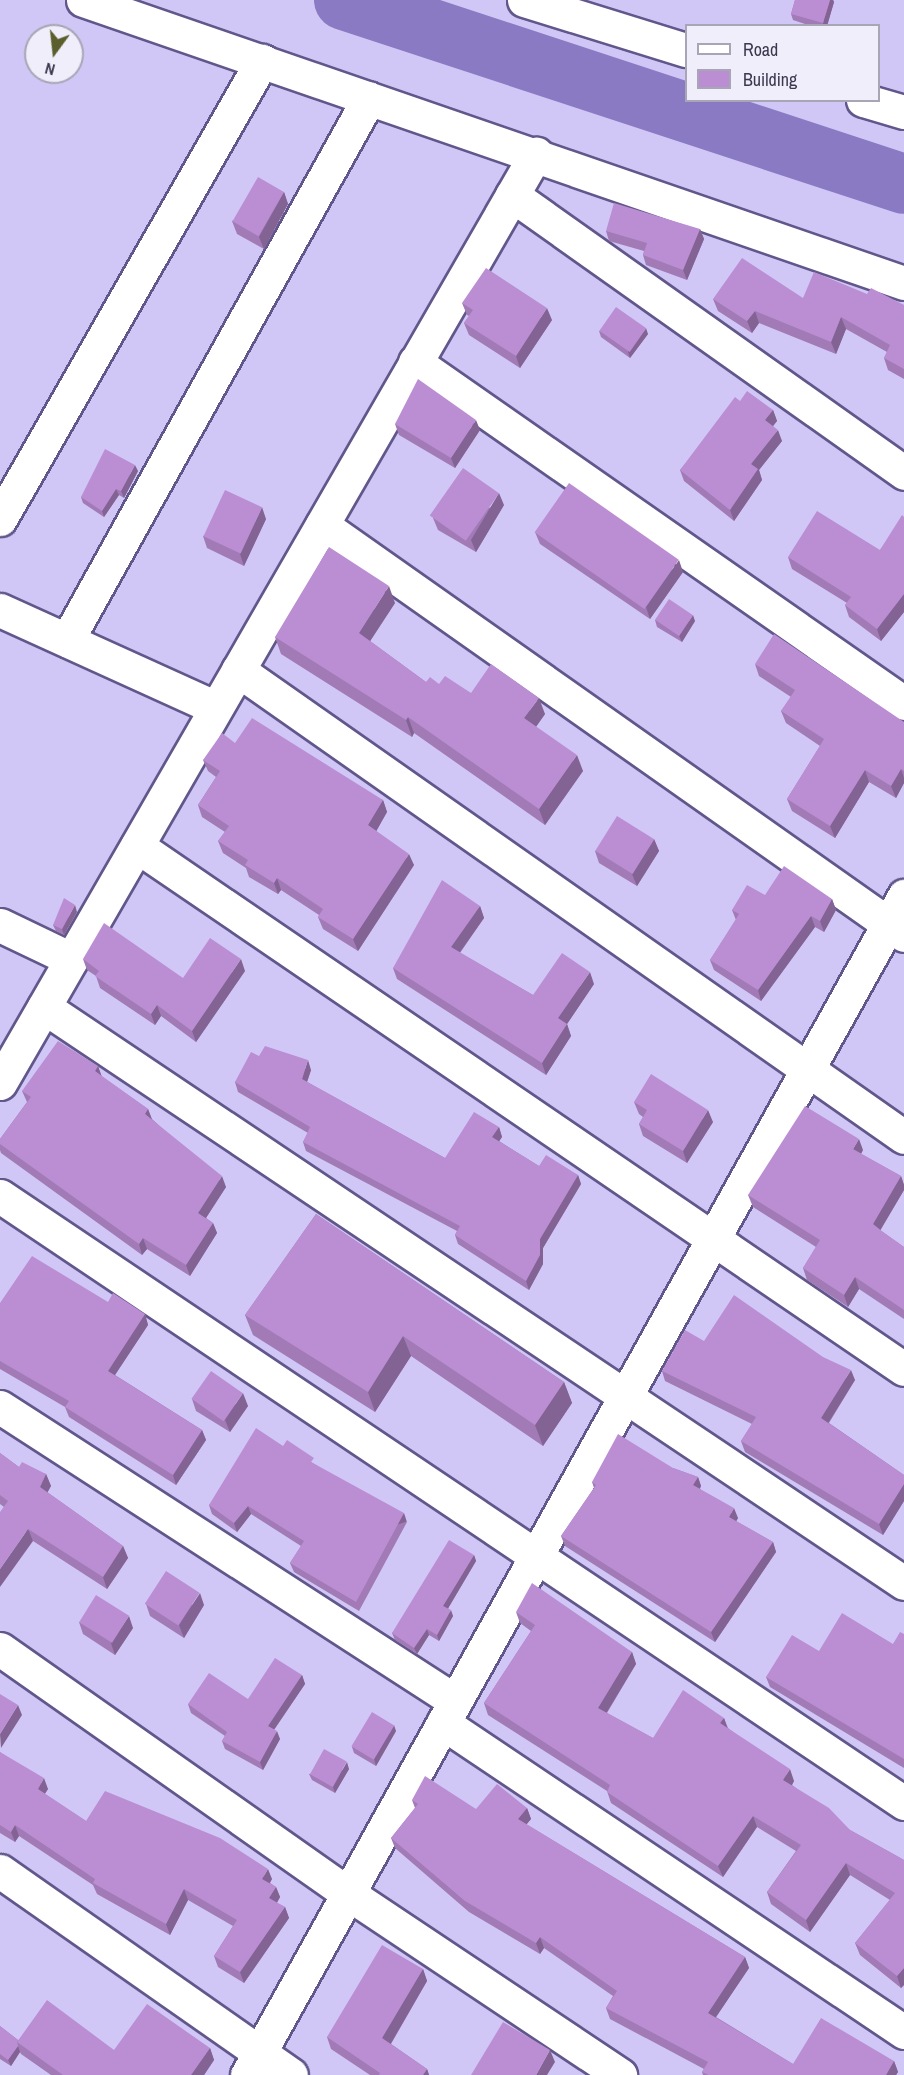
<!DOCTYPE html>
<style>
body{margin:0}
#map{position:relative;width:904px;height:2075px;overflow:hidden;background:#d0c7f7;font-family:"Archivo Narrow",sans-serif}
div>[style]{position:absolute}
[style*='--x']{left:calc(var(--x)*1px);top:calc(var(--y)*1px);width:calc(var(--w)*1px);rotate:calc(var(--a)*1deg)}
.river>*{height:60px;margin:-30px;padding:0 30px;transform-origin:30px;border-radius:30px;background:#8a7ac3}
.roads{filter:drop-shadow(2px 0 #62578b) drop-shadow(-2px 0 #62578b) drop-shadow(0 2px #62578b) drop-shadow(0 -2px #62578b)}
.minor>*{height:33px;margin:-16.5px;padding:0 16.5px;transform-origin:16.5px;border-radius:16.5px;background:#fff}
.wall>*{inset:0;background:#a17ab6}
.shaded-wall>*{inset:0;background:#836394;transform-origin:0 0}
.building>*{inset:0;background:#bb8ed4;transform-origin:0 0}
span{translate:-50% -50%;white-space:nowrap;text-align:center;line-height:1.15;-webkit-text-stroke:4.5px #f0eefa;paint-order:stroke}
.legend{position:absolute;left:685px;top:24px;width:195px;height:78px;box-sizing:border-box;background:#f0eefa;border:2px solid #a8a5b6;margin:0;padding:8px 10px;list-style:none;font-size:18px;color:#3c374f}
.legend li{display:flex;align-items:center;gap:12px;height:30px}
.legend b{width:30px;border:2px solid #a8a5b6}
.north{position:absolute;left:24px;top:24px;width:60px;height:60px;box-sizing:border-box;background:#f0eefa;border:2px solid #a8a5b6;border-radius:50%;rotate:195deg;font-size:16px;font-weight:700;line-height:24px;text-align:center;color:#3c374f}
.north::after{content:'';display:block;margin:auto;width:21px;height:27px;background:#5b5f2d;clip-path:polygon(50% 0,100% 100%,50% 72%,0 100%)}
</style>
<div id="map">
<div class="river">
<i style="--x:344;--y:0;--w:589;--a:18.19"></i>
</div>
<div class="roads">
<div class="minor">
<i style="--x:83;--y:0;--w:868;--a:19.02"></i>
<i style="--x:524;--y:0;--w:170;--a:17.2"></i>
<i style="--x:863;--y:100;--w:43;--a:16.3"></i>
<i style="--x:512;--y:195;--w:481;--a:35.3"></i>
<i style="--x:415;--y:362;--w:596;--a:34.89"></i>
<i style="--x:0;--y:519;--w:528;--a:-60.23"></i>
<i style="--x:322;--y:525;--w:712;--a:35.16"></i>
<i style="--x:0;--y:610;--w:235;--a:24.4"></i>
<i style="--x:67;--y:640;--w:620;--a:-60.87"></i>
<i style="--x:238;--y:670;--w:813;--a:35.04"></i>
<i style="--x:137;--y:846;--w:928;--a:34.29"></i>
<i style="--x:0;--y:925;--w:79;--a:25.6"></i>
<i style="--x:44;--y:1007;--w:1035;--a:33.81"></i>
<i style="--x:0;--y:1083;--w:1073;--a:-60.02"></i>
<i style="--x:0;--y:1196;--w:1089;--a:33.88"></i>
<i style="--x:0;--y:1407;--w:542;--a:32.87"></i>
<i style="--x:0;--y:1649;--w:426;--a:35.1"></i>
<i style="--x:349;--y:1894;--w:326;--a:33.7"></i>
<i style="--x:443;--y:1723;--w:555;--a:33.83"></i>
<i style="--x:0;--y:1871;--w:355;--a:35"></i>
<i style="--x:247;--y:2075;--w:1350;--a:-60.87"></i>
</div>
</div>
<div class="wall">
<i style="clip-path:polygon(795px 0,833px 0,834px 2px,827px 26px,811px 26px,793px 20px,791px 14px)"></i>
<i style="clip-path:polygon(284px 192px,288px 204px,264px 249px,237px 234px,232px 221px)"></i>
<i style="clip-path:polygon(700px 229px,704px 239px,687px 280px,646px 265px,643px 255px,644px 251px,609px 241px,606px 231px)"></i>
<i style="clip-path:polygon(867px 294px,904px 305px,904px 379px,888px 370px,884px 358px,887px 352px,846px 329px,836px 354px,759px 323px,752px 333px,718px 311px,713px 299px,803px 298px)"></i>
<i style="clip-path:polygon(462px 303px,552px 320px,520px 368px,469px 335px,464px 323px,469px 316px,467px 315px)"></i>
<i style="clip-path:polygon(599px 331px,648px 334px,630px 358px,601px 337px)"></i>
<i style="clip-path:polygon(740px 401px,773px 410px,777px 421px,773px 426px,782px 441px,759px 470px,762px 480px,734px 521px,684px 481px,680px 470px)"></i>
<i style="clip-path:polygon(395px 424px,480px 430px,455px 468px,399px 435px)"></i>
<i style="clip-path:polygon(138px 471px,124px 498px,119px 495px,104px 517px,83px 503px,81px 497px)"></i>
<i style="clip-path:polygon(504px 505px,476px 552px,438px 530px,433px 518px)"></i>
<i style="clip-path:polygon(904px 517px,904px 612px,881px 641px,849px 617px,845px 605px,847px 603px,792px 569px,788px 557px,880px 550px)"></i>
<i style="clip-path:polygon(266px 519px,244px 566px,207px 548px,203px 536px)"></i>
<i style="clip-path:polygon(535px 532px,683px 572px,650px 619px,540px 544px)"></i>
<i style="clip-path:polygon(395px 603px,370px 641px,426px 682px,439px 684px,545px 714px,536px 727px,583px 771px,545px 825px,414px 733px,412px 737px,281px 654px,275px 637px)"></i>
<i style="clip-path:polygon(655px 620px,695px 621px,682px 642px,657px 627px)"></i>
<i style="clip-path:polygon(755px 664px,904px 722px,904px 783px,896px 798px,869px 782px,835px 838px,792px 811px,787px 799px,820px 746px,786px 723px,781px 711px,791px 697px,759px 676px)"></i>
<i style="clip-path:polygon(235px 743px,383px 800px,387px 812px,376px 831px,414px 865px,358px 951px,323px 929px,318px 917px,319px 915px,281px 890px,278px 894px,249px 877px,246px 868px,223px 853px,218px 841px,225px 832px,202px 817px,198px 805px,216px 777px,208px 771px,203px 760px)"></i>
<i style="clip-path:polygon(654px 839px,659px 851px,637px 886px,599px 863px,595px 851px)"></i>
<i style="clip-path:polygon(765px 895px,832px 899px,836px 910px,824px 932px,815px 927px,761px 1001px,714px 970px,710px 960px,736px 920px,732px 910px)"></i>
<i style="clip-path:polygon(480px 906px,484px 918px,460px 953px,533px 995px,594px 984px,567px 1024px,571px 1036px,546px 1075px,397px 979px,393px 968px)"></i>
<i style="clip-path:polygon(77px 912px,64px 935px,56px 931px,53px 925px)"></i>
<i style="clip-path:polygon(83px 959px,183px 978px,245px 971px,196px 1042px,161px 1016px,155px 1025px,100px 988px,96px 976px,87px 970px)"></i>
<i style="clip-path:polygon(259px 1056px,311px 1070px,307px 1082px,445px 1158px,499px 1127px,502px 1137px,499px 1141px,539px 1166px,578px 1175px,581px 1184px,543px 1248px,543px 1264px,529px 1290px,458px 1244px,455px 1235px,457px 1231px,306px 1151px,303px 1142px,308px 1133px,238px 1092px,235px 1082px)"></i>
<i style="clip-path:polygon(98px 1066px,101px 1076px,148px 1109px,152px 1119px,226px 1187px,206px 1218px,213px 1223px,217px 1233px,190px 1276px,147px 1249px,142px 1255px,1px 1153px,0 1150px,0 1139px,27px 1102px,22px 1091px)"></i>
<i style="clip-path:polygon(634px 1102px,713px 1122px,687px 1163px,643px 1136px,639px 1124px,643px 1117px,639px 1114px)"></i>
<i style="clip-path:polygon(863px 1150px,861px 1154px,901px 1176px,904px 1185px,904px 1190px,880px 1230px,904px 1247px,904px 1319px,859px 1289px,848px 1307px,807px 1280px,803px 1268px,816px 1247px,753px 1207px,748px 1195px)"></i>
<i style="clip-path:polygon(316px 1214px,564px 1382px,572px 1403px,543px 1446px,411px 1356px,375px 1412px,253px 1335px,245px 1315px)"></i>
<i style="clip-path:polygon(108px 1302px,145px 1314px,148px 1325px,115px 1375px,202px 1430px,206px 1440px,176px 1485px,69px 1417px,65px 1407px,0 1369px,0 1303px)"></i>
<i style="clip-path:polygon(704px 1341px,855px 1380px,829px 1423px,904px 1475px,904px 1501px,883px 1535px,745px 1452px,741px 1441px,752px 1424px,665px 1381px,662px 1371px)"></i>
<i style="clip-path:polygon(192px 1399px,248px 1406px,230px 1432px,196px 1411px)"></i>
<i style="clip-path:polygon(283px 1446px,316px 1465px,407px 1522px,359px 1611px,294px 1572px,290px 1563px,301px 1546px,251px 1514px,237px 1532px,212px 1514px,209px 1505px)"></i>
<i style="clip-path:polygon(0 1453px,19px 1467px,46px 1474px,51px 1486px,47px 1492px,123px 1546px,128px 1558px,107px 1589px,33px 1541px,4px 1507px,0 1504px)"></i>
<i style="clip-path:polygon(673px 1468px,698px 1477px,701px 1486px,700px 1489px,738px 1518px,736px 1521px,773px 1542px,776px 1552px,715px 1642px,565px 1546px,561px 1536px,594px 1488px,592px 1482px)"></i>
<i style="clip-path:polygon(474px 1555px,476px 1561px,448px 1608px,453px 1616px,439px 1641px,429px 1635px,417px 1654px,395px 1640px,392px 1633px)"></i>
<i style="clip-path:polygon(146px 1604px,204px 1605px,184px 1638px,150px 1616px)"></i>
<i style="clip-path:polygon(516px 1612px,632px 1652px,636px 1664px,607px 1713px,653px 1738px,724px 1718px,728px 1728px,794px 1781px,792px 1785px,850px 1830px,904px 1860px,904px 1985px,901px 1988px,860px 1955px,855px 1943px,890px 1900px,850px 1875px,810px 1932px,771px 1904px,767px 1892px,796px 1851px,757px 1827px,723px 1877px,611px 1803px,607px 1791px,488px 1715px,484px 1703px,531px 1631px,520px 1623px)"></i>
<i style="clip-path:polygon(79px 1622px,133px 1628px,115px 1655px,83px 1634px)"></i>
<i style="clip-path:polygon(904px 1634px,904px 1768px,770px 1687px,766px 1677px,819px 1651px,893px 1644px)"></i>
<i style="clip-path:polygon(302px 1675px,305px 1684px,274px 1730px,280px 1739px,263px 1770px,225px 1749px,222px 1741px,225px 1736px,191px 1713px,188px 1704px,248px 1699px)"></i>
<i style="clip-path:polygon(396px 1731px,376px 1766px,354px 1753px,352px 1747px)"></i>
<i style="clip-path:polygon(0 1752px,48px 1789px,45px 1794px,86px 1821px,272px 1879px,270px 1883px,276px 1887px,280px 1897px,277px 1903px,285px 1907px,289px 1918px,244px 1983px,218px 1967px,214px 1956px,233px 1926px,188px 1900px,170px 1935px,97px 1894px,93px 1885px,19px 1836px,15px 1842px,0 1833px)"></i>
<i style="clip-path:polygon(349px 1769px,335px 1793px,312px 1780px,309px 1774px)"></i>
<i style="clip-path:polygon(412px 1800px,476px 1809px,527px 1808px,531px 1819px,526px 1824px,745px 1957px,749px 1968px,716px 2017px,793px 2064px,894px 2061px,898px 2072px,896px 2075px,703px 2075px,702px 2072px,704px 2069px,610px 2019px,606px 2008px,613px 1996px,544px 1948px,540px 1954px,469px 1912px,395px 1848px,391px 1838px,415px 1808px)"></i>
<i style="clip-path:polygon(423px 1969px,427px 1981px,391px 2044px,427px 2069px,429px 2075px,370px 2075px,331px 2049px,327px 2037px)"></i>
<i style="clip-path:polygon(0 2026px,18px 2040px,114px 2050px,210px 2048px,214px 2060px,204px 2075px,51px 2075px,21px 2054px,20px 2052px,11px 2066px,0 2059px)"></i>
</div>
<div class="shaded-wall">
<i style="clip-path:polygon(830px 0,833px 0,834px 2px,827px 26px,824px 26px,823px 23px)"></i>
<i style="clip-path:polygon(284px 192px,288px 204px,264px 249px,259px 237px)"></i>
<i style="clip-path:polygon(700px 229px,704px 239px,687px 280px,683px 270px)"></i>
<i style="clip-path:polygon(547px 308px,552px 320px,520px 368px,516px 356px)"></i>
<i style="clip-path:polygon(755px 311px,759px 323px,752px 333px,747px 321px)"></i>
<i style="clip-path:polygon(841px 317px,846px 329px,836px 354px,831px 342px)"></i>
<i style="clip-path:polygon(646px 328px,648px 334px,630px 358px,628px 352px)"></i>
<i style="clip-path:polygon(773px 410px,777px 421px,769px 431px,765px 420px)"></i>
<i style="clip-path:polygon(476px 420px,480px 430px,455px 468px,451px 458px)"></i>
<i style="clip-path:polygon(778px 430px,782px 441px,759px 470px,762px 480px,734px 521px,730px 510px,751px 464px)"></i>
<i style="clip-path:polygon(135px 465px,138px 471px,124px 498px,121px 491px)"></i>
<i style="clip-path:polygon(116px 489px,119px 495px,104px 517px,102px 511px)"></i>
<i style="clip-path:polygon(499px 493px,504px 505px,476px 552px,471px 540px)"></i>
<i style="clip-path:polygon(262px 507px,266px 519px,244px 566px,240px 554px)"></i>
<i style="clip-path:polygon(679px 560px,683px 572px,650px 619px,646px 607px)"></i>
<i style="clip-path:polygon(389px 586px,395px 603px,365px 649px,359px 633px)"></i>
<i style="clip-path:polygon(904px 594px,904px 612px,881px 641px,877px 629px)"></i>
<i style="clip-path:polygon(693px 615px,695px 621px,682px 642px,679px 636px)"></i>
<i style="clip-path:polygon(539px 698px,545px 714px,530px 735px,524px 718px)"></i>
<i style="clip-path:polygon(408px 717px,414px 733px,412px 737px,406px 720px)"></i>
<i style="clip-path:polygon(577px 755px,583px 771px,545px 825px,539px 809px)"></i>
<i style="clip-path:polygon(901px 769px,904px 778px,904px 783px,896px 798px,891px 786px)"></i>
<i style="clip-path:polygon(865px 770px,869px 782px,835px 838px,830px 826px)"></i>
<i style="clip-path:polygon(383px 800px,387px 812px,373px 837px,368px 825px)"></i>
<i style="clip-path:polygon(654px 839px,659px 851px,637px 886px,632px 874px)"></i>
<i style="clip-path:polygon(409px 854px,414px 865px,358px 951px,353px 939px)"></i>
<i style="clip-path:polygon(277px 878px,281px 890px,278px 894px,274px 883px)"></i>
<i style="clip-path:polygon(832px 899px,836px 910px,824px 932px,820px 921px)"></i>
<i style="clip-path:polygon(75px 905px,77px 912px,64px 935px,62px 929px)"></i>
<i style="clip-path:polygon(480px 906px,484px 918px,455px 959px,451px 947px)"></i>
<i style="clip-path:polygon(811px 916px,815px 927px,761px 1001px,758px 990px)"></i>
<i style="clip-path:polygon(241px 959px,245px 971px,196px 1042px,192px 1031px)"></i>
<i style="clip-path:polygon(590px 972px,594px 984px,567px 1024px,571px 1036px,546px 1075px,542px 1063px,558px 1018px)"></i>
<i style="clip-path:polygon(157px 1005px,161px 1016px,155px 1025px,151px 1014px)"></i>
<i style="clip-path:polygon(308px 1060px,311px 1070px,305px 1088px,302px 1079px)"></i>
<i style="clip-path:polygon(98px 1066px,102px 1077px,95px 1071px)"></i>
<i style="clip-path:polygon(148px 1109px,152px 1120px,145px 1114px)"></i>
<i style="clip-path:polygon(708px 1110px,713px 1122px,687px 1163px,683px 1151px)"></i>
<i style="clip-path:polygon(499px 1127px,502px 1137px,496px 1146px,492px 1137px)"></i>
<i style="clip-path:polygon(859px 1139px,863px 1150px,857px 1161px,853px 1149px)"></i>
<i style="clip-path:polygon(578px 1175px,581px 1184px,543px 1248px,543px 1264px,529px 1290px,526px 1281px,540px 1239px)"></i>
<i style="clip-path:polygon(222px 1176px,226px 1187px,202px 1224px,198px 1213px)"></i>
<i style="clip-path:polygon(901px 1176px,904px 1185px,904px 1190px,877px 1236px,873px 1224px)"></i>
<i style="clip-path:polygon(213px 1223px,217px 1233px,190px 1276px,186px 1265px)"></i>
<i style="clip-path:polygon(143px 1238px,147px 1249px,142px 1255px,139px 1244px)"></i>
<i style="clip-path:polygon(855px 1277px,859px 1289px,848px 1307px,844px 1295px)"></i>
<i style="clip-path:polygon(145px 1314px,148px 1325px,111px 1381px,108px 1371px)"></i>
<i style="clip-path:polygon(403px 1336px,411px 1356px,375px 1412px,368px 1392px)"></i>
<i style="clip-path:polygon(851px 1370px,855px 1380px,825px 1428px,821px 1418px)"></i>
<i style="clip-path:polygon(564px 1382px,572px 1403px,543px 1446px,535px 1425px)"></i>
<i style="clip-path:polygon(243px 1393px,248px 1406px,230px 1432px,225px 1420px)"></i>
<i style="clip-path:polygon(202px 1430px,206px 1440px,176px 1485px,173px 1475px)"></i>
<i style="clip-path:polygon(46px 1474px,51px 1486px,44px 1499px,40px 1487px)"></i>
<i style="clip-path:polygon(698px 1477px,701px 1486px,696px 1495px,693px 1485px)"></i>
<i style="clip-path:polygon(904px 1484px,904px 1501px,883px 1535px,879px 1524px)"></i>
<i style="clip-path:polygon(248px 1506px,251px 1514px,237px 1532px,234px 1523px)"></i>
<i style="clip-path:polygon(734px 1508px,738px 1518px,733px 1527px,729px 1517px)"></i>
<i style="left:404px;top:1513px;width:9px;height:101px;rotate:72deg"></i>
<i style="clip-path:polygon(28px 1529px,33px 1541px,0 1587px,0 1569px)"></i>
<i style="clip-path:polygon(773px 1542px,776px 1552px,715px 1642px,711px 1632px)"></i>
<i style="clip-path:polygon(123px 1546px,128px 1558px,107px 1589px,103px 1577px)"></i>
<i style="clip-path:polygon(474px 1555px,476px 1561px,446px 1612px,443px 1606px)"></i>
<i style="clip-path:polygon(200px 1593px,204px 1605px,184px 1638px,179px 1625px)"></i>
<i style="clip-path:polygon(451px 1610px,453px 1616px,439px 1641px,437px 1635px)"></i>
<i style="clip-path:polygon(129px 1616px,133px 1628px,115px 1655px,111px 1643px)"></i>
<i style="clip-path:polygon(427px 1629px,429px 1635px,417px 1654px,414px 1648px)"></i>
<i style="clip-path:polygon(632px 1652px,636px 1664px,602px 1720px,598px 1708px)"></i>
<i style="clip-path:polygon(302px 1675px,305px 1684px,271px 1734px,268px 1726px)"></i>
<i style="clip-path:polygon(18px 1705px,22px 1715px,1px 1748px,0 1734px)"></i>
<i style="clip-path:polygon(724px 1718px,728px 1730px,720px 1723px)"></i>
<i style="clip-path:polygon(394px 1725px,396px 1731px,376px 1766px,374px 1759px)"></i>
<i style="clip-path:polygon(277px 1731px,280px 1739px,263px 1770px,260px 1762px)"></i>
<i style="clip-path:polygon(347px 1762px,349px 1769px,335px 1793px,333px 1787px)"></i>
<i style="clip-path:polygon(790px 1769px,794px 1781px,788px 1792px,783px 1780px)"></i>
<i style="clip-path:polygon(44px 1778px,48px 1789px,41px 1799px,38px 1789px)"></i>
<i style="clip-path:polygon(527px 1808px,531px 1819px,522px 1830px,518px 1819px)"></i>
<i style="clip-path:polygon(753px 1816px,757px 1827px,723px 1877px,718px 1866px)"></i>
<i style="clip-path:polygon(15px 1825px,19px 1836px,15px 1842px,11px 1832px)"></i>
<i style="clip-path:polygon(846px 1863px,850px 1875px,810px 1932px,806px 1920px)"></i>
<i style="clip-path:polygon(268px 1869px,272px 1879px,266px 1889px,262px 1879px)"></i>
<i style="clip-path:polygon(276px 1887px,280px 1897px,273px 1909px,269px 1898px)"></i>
<i style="clip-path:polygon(184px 1889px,188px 1900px,170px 1935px,166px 1924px)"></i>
<i style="clip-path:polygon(285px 1907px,289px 1918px,244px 1983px,240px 1972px)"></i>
<i style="clip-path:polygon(540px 1937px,544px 1948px,540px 1954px,536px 1943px)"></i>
<i style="clip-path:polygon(745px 1957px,749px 1968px,712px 2023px,708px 2013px)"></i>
<i style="clip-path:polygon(904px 1968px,904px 1985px,901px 1988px,897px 1976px)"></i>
<i style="clip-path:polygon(423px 1969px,427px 1981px,387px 2050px,382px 2038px)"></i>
<i style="clip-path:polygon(18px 2046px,20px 2052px,11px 2066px,8px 2060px)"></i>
<i style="clip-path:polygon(210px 2048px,214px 2060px,204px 2075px,191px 2075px)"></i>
<i style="clip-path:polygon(550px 2050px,555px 2062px,547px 2075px,536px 2075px)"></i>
<i style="clip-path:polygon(894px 2061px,898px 2072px,896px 2075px,886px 2075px)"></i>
<i style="clip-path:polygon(427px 2069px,429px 2075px,423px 2075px)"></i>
</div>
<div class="building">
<i style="clip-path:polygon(795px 0,830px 0,823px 23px,791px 14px)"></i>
<i style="left:258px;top:177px;width:30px;height:51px;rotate:30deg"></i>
<i style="clip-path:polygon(614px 203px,700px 229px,683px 270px,643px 255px,647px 243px,606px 231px)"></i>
<i style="clip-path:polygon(742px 258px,803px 298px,814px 272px,867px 294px,871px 288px,904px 305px,904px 369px,884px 358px,890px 345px,841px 317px,831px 342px,755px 311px,747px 321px,713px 299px)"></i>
<i style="clip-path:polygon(486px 268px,547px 308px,516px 356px,464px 323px,473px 310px,462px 303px)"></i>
<i style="left:616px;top:307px;width:37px;height:29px;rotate:35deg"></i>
<i style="clip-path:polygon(418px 379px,476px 420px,451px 458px,395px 424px)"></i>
<i style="clip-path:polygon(747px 391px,773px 410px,765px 420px,778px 430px,751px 464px,758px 469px,730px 510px,680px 470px,735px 397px,740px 401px)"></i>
<i style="clip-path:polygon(105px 449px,135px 465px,121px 491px,116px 489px,102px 511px,81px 497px)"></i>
<i style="left:463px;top:468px;width:44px;height:58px;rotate:35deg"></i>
<i style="left:569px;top:483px;width:134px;height:60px;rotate:35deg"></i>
<i style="left:225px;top:490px;width:41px;height:51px;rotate:25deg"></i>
<i style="clip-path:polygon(817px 511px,880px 550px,902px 515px,904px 517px,904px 594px,877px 629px,845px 605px,851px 597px,788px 557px)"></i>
<i style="clip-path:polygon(329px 547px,389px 586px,359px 633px,426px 682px,430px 677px,439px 684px,445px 676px,471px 693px,491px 664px,539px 698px,524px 718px,577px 755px,539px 809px,408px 717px,406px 720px,275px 637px)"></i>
<i style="left:669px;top:599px;width:29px;height:25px;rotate:34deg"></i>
<i style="clip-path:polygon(774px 634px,904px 722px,904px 771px,901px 769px,891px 786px,865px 770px,830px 826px,787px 799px,824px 739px,781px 711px,795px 690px,755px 664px)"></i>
<i style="clip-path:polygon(252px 718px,383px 800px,368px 825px,409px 854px,353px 939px,318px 917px,323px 909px,277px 878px,274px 883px,245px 865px,248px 860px,218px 841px,229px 826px,198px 805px,220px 771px,203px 760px,222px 733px,235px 743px)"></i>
<i style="left:617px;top:816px;width:44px;height:41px;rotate:32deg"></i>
<i style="clip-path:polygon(784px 866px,832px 899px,820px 921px,811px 916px,758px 990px,710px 960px,739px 914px,732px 910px,747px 885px,765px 895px)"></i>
<i style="clip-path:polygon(442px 880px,480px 906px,451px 947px,533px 995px,562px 953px,590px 972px,558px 1018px,567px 1024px,542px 1063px,393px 968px)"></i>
<i style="clip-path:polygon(64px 898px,75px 905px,62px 929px,53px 925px)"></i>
<i style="clip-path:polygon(104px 923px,183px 978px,210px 938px,241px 959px,192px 1031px,157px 1005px,151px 1014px,95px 976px,99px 971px,83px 959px)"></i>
<i style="clip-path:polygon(58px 1041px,98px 1066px,95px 1071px,148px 1109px,145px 1114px,222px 1176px,198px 1213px,213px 1223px,186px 1265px,143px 1238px,139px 1244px,0 1144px,0 1139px,31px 1097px,22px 1091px)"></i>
<i style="clip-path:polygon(265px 1046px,308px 1060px,302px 1079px,445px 1158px,474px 1112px,499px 1127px,492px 1137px,539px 1166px,546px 1155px,578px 1175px,540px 1239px,540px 1255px,526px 1281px,455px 1235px,460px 1226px,303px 1142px,310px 1127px,235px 1082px,251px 1052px,259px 1056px)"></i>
<i style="clip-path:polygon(651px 1074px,708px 1110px,683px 1151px,639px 1124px,647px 1110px,634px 1102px)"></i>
<i style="clip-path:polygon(805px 1106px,859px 1139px,853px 1149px,901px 1176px,873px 1224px,883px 1232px,904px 1247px,904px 1310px,855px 1277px,844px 1295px,803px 1268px,820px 1240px,748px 1195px)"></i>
<i style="clip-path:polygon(316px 1214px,564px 1382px,535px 1425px,403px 1336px,368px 1392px,245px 1315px)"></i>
<i style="clip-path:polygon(32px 1256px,108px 1302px,113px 1293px,145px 1314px,108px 1371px,202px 1430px,173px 1475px,65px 1407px,69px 1401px,0 1361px,0 1303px)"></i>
<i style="clip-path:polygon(734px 1295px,823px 1357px,851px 1370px,821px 1418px,904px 1475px,904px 1484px,879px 1524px,741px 1441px,756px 1417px,662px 1371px,685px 1330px,704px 1341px)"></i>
<i style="left:211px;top:1371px;width:39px;height:34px;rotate:35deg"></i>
<i style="clip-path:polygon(256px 1428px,283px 1446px,287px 1440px,314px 1458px,311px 1462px,404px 1513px,356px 1602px,290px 1563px,304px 1541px,248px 1506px,234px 1523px,209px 1505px)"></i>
<i style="clip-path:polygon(618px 1434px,673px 1468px,698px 1477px,693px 1485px,734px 1508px,729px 1517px,773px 1542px,711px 1632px,561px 1536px,596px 1485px,592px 1482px)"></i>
<i style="clip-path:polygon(0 1453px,19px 1467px,22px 1462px,46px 1474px,40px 1487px,123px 1546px,103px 1577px,28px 1529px,0 1569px,0 1512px,8px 1501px,0 1495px)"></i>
<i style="clip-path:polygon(449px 1540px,474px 1555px,443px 1606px,451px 1610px,437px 1635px,427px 1629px,414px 1648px,392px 1633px)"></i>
<i style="left:166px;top:1571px;width:40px;height:39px;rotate:33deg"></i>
<i style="clip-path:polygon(532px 1583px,632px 1652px,598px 1708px,653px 1738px,683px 1690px,724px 1718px,720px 1723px,790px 1769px,783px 1780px,829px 1808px,850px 1830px,904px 1860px,904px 1968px,897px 1976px,855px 1943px,895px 1893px,846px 1863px,806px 1920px,767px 1892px,801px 1845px,753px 1816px,718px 1866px,607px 1792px,610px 1785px,484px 1703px,535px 1625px,516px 1612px)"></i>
<i style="left:96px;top:1595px;width:39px;height:32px;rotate:32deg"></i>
<i style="clip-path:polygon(842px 1613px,893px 1644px,900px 1632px,904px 1634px,904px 1759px,766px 1677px,792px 1635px,819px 1651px)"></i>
<i style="clip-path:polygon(275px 1658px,302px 1675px,268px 1726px,277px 1731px,260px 1762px,222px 1741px,227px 1732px,188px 1704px,209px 1673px,248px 1699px)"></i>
<i style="clip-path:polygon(0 1694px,18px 1705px,0 1734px)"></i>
<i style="left:372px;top:1712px;width:26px;height:40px;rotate:31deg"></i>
<i style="left:324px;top:1749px;width:26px;height:29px;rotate:29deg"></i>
<i style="clip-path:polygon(0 1752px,44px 1778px,38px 1789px,86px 1821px,105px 1791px,220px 1838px,268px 1869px,262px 1879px,276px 1887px,269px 1898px,285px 1907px,240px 1972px,214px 1956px,237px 1920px,184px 1889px,166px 1924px,93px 1883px,95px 1879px,15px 1825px,11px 1832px,0 1825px)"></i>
<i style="clip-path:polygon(425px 1776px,476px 1809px,497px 1784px,527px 1808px,518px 1819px,745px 1957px,708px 2013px,793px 2064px,821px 2018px,894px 2061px,886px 2075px,709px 2075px,702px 2072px,708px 2062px,606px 2008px,617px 1991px,540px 1937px,536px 1943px,465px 1901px,391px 1838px,418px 1804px,412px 1800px)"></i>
<i style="clip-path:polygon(382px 1945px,423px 1969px,382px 2038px,427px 2069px,423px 2075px,379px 2075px,380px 2073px,327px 2037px)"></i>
<i style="clip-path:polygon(47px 2000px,114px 2050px,147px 2004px,210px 2048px,191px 2075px,63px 2075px,17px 2042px)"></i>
<i style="clip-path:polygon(503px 2022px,550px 2050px,536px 2075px,471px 2075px)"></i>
<i style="clip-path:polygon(0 2026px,18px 2040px,17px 2042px,18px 2046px,8px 2060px,0 2054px)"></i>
</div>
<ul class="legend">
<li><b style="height:8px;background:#fff"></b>Road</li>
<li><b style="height:16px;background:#bb8ed4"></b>Building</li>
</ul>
<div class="north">N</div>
</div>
